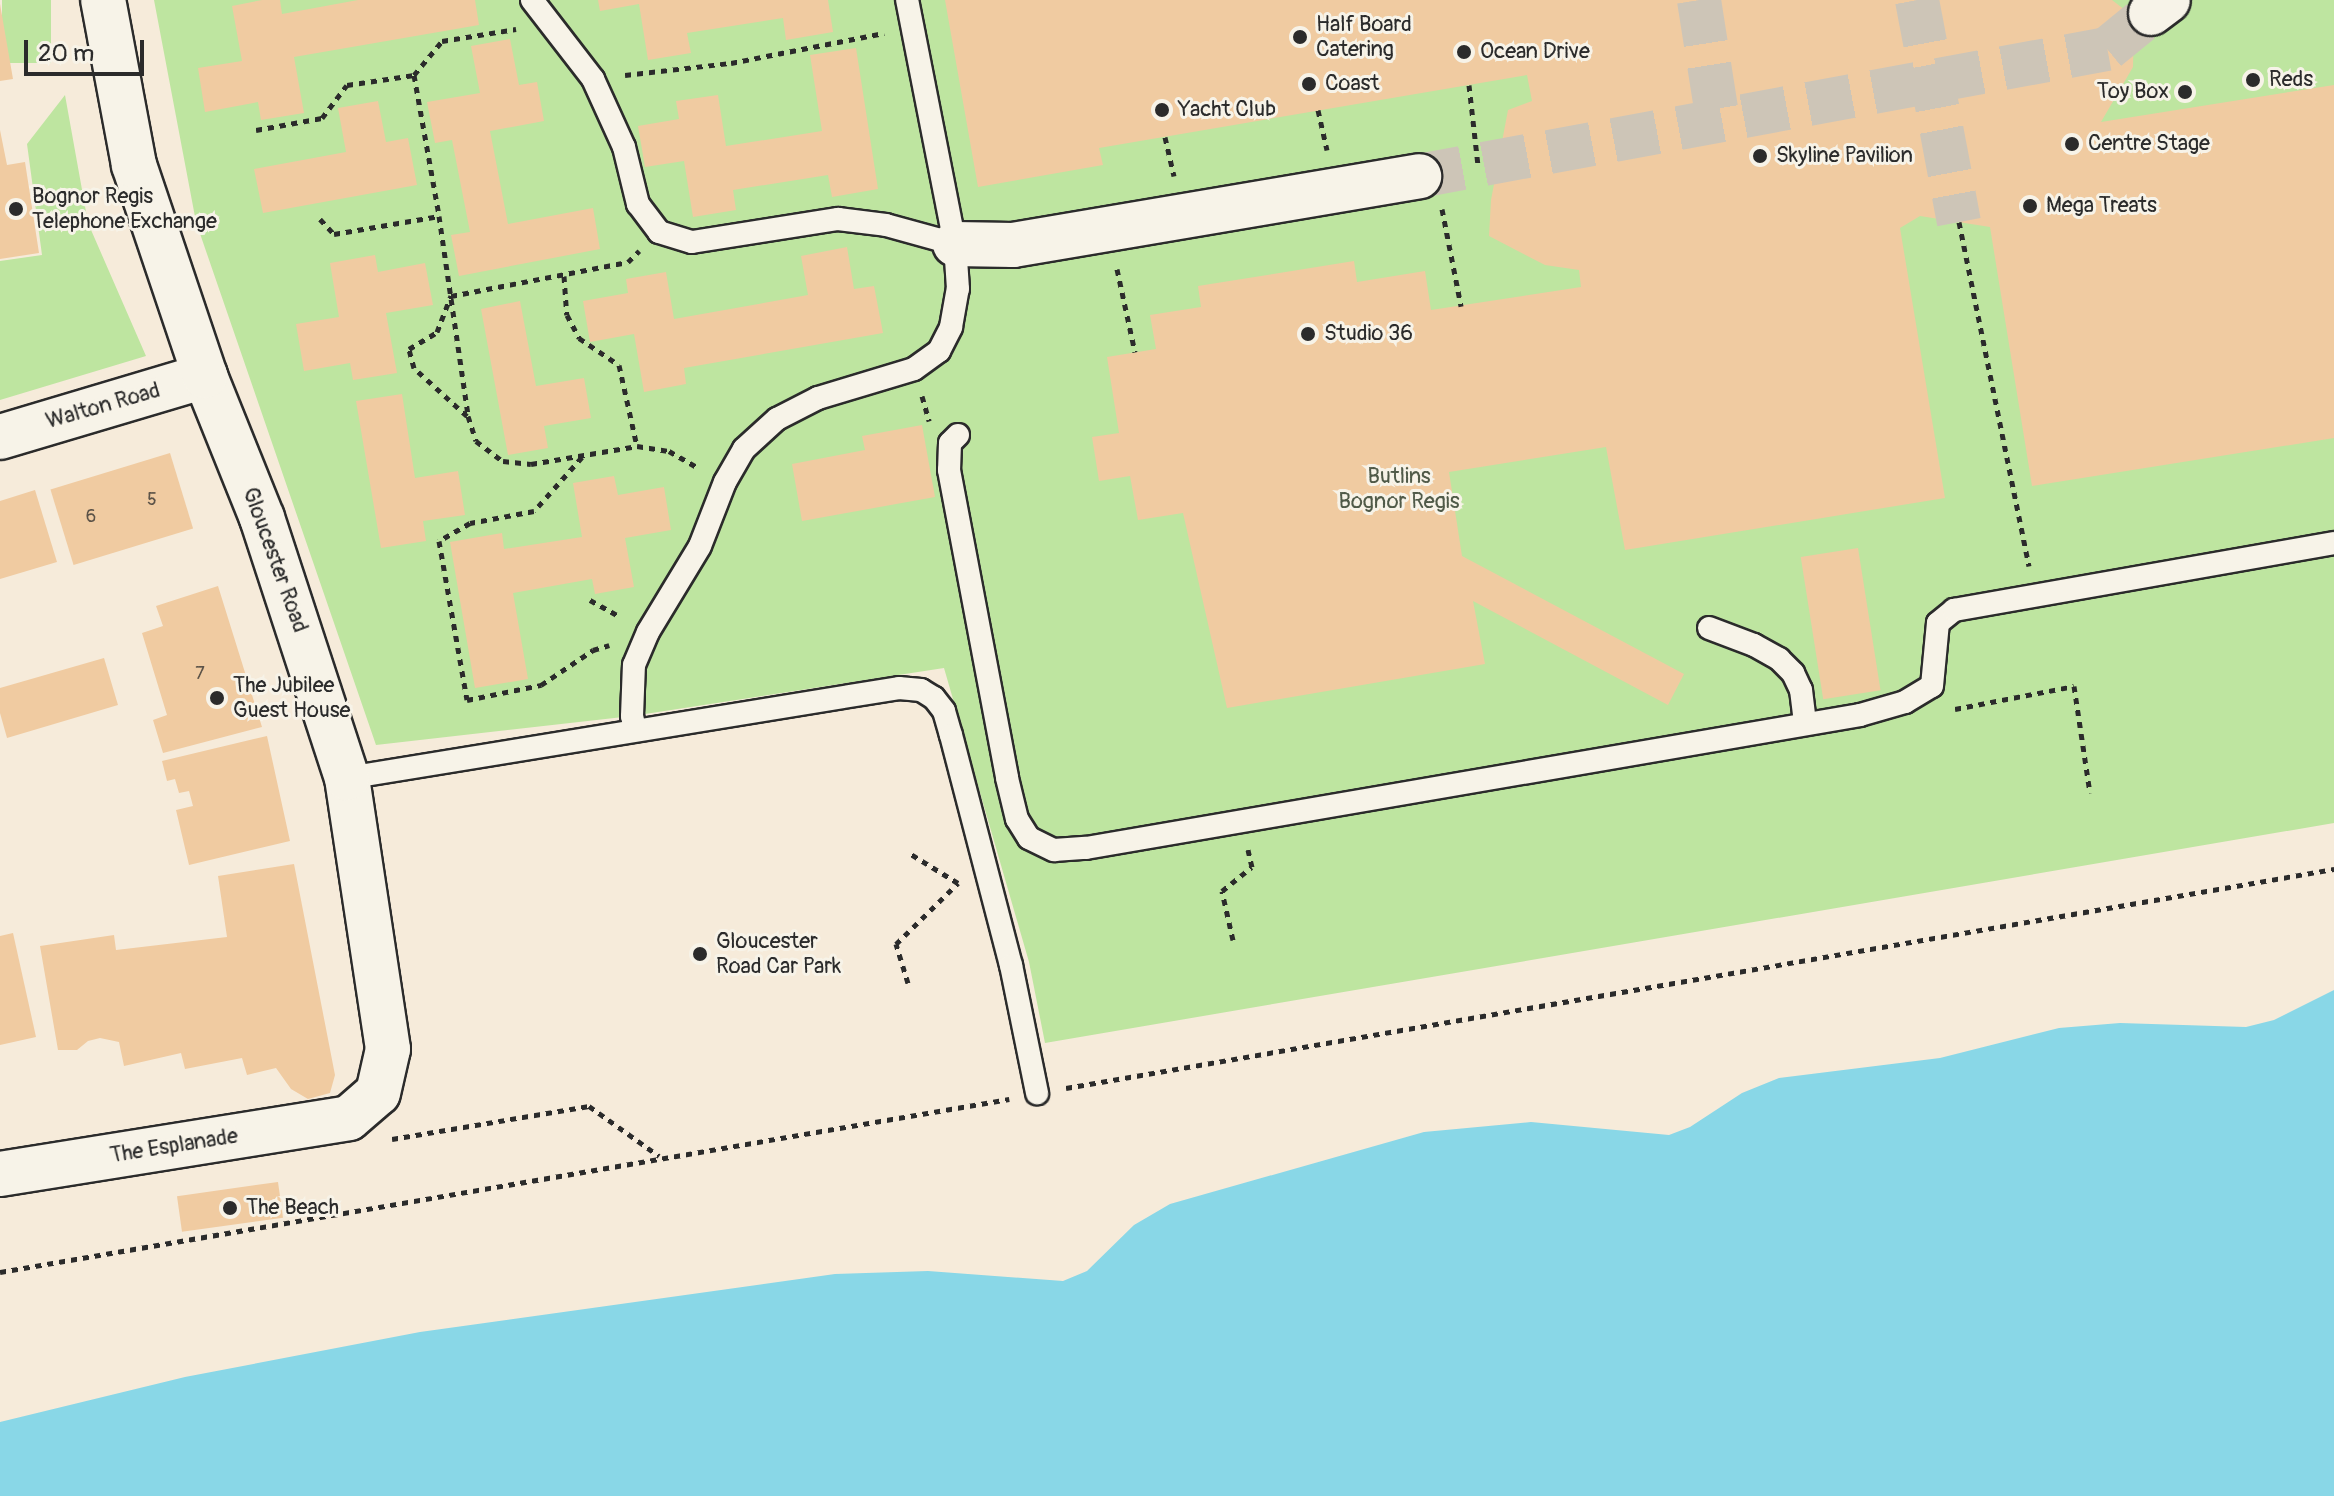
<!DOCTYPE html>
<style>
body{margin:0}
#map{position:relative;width:2334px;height:1496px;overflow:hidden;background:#f6ebda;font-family:Pangolin,sans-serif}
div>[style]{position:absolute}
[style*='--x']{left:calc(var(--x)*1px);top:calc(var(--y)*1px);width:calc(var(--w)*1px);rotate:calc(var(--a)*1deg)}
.green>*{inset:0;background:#bee5a0;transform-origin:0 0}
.water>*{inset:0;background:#89d7e7}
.building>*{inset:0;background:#f0cba1;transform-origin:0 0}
.street-tunnel>*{height:44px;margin-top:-22px;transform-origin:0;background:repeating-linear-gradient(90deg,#cdc5b7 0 44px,transparent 0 66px)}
.path>*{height:5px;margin-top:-2.5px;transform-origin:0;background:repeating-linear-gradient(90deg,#2b2b2b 0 6px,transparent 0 12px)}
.roads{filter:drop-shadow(2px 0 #2b2b2b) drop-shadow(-2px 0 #2b2b2b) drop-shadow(0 2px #2b2b2b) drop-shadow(0 -2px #2b2b2b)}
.lane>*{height:22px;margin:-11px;padding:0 11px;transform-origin:11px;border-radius:11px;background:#f7f3e8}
.street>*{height:44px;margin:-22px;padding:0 22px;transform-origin:22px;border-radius:22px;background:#f7f3e8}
.secondary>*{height:44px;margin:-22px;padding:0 22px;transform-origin:22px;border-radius:22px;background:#f7f3e8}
.dots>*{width:22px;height:22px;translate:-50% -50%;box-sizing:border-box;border:4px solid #f7f3e8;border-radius:50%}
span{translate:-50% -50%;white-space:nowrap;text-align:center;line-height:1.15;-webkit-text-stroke:6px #f7f3e8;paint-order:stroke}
.number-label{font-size:18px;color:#5c5348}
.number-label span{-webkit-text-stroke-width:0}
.poi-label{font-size:22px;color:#2b2b2b}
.left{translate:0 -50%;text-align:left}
.right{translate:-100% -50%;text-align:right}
.street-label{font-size:22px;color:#2b2b2b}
.park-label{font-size:22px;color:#505a48}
.scale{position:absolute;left:24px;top:40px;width:120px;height:36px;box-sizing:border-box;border:4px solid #2b2b2b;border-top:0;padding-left:10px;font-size:24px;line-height:28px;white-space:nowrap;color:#2b2b2b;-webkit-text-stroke:6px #f7f3e8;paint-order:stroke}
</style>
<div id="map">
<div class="green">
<i style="left:2px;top:0;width:49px;height:63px"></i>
<i style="clip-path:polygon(154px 0,2334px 0,2334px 823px,1045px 1043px,1029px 962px,944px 668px,632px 716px,376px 745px,196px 222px)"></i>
<i style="clip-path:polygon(65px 95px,88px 223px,146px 356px,0 400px,0 261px,42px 255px,27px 144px)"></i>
</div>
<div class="water">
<i style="clip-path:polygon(2334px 990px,2334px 1496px,0 1496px,0 1422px,185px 1377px,420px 1332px,835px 1274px,928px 1271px,1063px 1281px,1087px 1271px,1134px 1225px,1170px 1204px,1424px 1132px,1531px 1122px,1669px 1135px,1690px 1127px,1742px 1093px,1779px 1078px,1940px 1058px,2059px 1028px,2120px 1023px,2246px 1027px,2274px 1020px)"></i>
</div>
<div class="building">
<i style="clip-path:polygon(262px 0,280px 0,282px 14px,358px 0,475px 0,479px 25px,294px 57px,304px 113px,261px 120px,258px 102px,205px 112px,198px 68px,242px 61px,232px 6px)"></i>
<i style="clip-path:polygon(598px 0,828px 0,833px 32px,786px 40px,783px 18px,687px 33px,691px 53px,648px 60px,639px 4px,600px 11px)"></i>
<i style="clip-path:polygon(945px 0,2112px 0,2134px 17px,2133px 67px,2101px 122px,2334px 85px,2334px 438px,2032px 486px,1990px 227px,1920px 216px,1900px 228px,1945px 498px,1625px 550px,1606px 447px,1449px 472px,1462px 556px,1684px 674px,1668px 705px,1473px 601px,1485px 664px,1227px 708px,1183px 513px,1138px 520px,1130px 476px,1099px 481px,1092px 437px,1119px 433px,1107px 357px,1156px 349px,1150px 315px,1201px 307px,1198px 286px,1354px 261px,1357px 282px,1425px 271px,1431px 310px,1581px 287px,1579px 270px,1545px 265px,1489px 236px,1491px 200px,1508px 110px,1532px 101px,1527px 75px,1099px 148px,1103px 165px,978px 187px)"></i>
<i style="clip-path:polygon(0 4px,13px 79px,0 81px)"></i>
<i style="clip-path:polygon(510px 39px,519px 85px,537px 82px,544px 121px,490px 131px,508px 224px,593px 208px,600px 249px,459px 276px,451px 235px,470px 232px,452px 140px,435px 143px,427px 102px,480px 93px,471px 46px)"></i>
<i style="clip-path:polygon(856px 48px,878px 189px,832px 197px,828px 175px,733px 190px,736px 210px,693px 217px,684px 161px,645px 167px,638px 126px,679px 119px,676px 101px,718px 95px,726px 146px,822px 131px,810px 55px)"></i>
<i style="clip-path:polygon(378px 101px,386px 142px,408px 138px,417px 185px,263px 213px,254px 169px,346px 152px,338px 108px)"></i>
<i style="clip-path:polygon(0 130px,7px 165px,25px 162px,39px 253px,0 259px)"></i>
<i style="clip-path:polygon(847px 247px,854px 289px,874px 286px,883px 333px,684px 368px,686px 384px,644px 392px,634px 334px,590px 342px,583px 301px,628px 293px,626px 279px,666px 272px,674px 319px,808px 295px,801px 256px)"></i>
<i style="clip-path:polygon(375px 255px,378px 272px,425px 263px,433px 305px,386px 313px,397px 373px,353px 380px,350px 363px,304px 371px,296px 324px,339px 317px,330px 263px)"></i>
<i style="clip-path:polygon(520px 301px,536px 386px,584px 378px,591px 418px,544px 426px,548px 448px,508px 455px,481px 309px)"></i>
<i style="clip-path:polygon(402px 394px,415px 478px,458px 471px,465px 515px,423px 521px,426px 541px,381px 548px,356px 401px)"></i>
<i style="clip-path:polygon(922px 425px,935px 497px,802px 521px,792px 464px,865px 450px,862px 436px)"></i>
<i style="left:170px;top:453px;width:79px;height:125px;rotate:73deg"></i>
<i style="clip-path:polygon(614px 476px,618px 495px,664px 487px,671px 530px,625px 538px,634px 587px,595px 594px,592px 579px,513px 593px,528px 679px,475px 688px,450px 542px,502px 533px,504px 549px,582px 537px,573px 483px)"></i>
<i style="clip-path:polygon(35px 490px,57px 562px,0 579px,0 501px)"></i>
<i style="left:1858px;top:548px;width:144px;height:58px;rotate:81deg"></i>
<i style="clip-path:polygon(218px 586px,262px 727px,163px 753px,153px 720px,167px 715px,142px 633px,163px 626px,156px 606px)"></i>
<i style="clip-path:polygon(104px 658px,118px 705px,7px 738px,0 713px,0 688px)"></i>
<i style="clip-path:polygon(267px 736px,290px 841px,189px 865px,176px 810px,193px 806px,189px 791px,179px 793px,175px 779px,167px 781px,162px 761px)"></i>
<i style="clip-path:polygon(294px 864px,335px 1075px,330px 1093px,308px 1099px,291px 1089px,276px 1068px,247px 1075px,242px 1058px,185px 1069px,181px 1053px,124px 1066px,119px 1042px,100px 1038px,88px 1041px,77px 1050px,58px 1050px,40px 946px,114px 935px,116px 950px,227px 937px,218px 876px)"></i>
<i style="clip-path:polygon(13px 933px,36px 1037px,0 1045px,0 936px)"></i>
<i style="left:278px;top:1182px;width:36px;height:102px;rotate:82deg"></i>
</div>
<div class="street-tunnel">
<i style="--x:1699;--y:0;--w:122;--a:81.1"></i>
<i style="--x:1917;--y:0;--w:226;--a:79.3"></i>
<i style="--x:1419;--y:176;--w:700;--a:-10.46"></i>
<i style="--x:2107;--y:49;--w:57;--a:-39.3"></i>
</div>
<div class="path">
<i style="--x:414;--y:75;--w:143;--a:79.9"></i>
<i style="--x:439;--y:216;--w:202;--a:81.7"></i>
<i style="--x:468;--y:416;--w:26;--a:72"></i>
<i style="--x:476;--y:441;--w:34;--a:37"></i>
<i style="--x:503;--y:461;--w:28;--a:6"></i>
<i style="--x:531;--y:464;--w:108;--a:-9.6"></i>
<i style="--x:637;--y:446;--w:32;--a:9"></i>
<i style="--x:669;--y:451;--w:34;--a:30"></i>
<i style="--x:625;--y:75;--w:107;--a:-6.5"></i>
<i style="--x:731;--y:63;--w:156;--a:-11.1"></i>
<i style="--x:1469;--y:85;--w:81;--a:83.6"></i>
<i style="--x:1318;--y:110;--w:41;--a:77.3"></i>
<i style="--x:256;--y:130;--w:67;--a:-10.3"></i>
<i style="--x:322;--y:118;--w:41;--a:-52.9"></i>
<i style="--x:347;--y:85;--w:68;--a:-8.5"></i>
<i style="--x:414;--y:75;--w:44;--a:-50.5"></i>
<i style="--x:442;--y:41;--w:75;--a:-9.2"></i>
<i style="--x:1165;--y:137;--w:40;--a:77"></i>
<i style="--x:1442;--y:209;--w:99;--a:78.9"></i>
<i style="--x:320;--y:219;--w:21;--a:47"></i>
<i style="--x:334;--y:234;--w:107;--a:-9.7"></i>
<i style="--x:1959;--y:222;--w:351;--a:78.5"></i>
<i style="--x:1117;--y:269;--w:85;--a:77.8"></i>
<i style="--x:564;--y:276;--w:39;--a:86"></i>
<i style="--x:567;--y:315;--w:26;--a:62"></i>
<i style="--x:579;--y:338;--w:48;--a:34"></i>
<i style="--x:619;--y:365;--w:83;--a:77.5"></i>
<i style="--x:922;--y:396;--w:26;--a:74"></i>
<i style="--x:467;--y:416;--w:72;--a:-137.8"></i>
<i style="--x:414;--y:368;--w:20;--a:-105"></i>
<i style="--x:409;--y:349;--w:33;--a:-31"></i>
<i style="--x:437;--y:332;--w:39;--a:-69"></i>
<i style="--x:451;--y:296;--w:180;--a:-10.9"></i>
<i style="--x:628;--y:262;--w:16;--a:-45"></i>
<i style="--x:582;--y:457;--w:72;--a:131.6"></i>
<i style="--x:534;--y:511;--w:65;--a:169.4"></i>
<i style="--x:470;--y:523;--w:36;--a:150"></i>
<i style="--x:439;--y:541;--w:161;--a:80"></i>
<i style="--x:467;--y:700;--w:76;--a:-11.5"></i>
<i style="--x:541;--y:685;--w:63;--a:-33.9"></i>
<i style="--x:593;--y:650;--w:17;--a:-17"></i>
<i style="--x:590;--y:600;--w:35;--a:29"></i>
<i style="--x:1955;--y:709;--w:121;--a:-10.9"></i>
<i style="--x:2074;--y:686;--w:108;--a:81.5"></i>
<i style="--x:1233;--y:940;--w:50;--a:-102.7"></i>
<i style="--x:1222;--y:891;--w:38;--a:-39"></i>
<i style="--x:1252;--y:867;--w:18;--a:-103"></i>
<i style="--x:908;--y:983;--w:41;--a:-107.1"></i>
<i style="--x:896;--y:944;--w:87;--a:-44.5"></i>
<i style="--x:958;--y:883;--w:57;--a:-148.5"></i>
<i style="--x:1066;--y:1088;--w:1287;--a:-9.8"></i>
<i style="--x:392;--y:1139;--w:200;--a:-9.5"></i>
<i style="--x:589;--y:1106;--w:86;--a:35.5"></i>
<i style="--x:0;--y:1272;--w:1024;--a:-9.73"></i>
</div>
<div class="roads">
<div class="lane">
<i style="--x:532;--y:0;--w:100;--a:52.3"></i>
<i style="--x:593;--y:79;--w:75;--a:65.5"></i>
<i style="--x:624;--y:147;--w:59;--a:76.2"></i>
<i style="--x:638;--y:204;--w:35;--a:53"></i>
<i style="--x:659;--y:232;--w:34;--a:17"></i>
<i style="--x:692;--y:242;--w:148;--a:-9"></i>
<i style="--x:838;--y:219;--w:48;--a:7.1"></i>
<i style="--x:886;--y:225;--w:72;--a:15.4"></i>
<i style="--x:958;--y:435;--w:11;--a:135"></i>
<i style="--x:950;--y:443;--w:27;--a:92"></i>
<i style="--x:949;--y:470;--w:313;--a:79.3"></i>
<i style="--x:1007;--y:778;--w:42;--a:76.3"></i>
<i style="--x:1017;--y:819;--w:22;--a:58"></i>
<i style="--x:1029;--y:838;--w:28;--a:26"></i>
<i style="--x:1054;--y:850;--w:32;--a:-4"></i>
<i style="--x:1086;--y:848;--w:785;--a:-9.75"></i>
<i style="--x:1860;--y:715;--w:47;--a:-16.1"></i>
<i style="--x:1905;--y:702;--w:31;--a:-31"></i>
<i style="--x:1932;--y:686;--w:63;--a:-84.6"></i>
<i style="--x:1938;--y:623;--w:21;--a:-39"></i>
<i style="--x:1954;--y:610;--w:386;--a:-10"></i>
<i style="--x:1709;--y:628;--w:48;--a:20.7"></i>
<i style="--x:1754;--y:645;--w:29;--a:29"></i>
<i style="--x:1779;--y:659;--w:20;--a:45"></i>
<i style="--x:1793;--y:673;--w:19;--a:65"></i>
<i style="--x:1801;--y:690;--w:34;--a:83"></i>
<i style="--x:635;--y:729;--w:13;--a:-103"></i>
<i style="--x:632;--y:716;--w:51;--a:-87.8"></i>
<i style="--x:634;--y:665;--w:36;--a:-67"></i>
<i style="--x:648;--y:632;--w:100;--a:-58.8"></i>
<i style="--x:700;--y:546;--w:69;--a:-68.7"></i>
<i style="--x:725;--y:482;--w:38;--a:-60"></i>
<i style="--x:744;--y:449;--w:45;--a:-42.3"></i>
<i style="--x:777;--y:419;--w:46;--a:-27.1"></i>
<i style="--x:818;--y:398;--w:100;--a:-16.8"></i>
<i style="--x:914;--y:369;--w:31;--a:-36"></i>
<i style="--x:939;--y:351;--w:27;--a:-63"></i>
<i style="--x:951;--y:327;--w:39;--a:-80"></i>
<i style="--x:958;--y:289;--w:45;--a:-93.8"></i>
<i style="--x:955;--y:244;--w:249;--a:-101.1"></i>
<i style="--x:347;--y:778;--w:559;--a:-9.26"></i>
<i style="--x:899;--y:688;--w:22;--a:5"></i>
<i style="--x:921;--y:690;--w:15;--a:32"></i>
<i style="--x:934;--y:698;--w:16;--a:52"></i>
<i style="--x:944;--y:711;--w:25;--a:74"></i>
<i style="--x:951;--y:735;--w:238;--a:75.4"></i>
<i style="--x:1011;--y:965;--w:131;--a:78.5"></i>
</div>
<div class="street">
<i style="--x:2151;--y:13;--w:21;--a:-37"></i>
<i style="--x:955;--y:244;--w:58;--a:1"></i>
<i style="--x:1013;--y:245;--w:412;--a:-9.6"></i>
<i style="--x:0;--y:437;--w:214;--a:-16.6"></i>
</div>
<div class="secondary">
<i style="--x:0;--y:1174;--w:353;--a:-9.1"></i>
<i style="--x:349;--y:1118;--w:38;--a:-41"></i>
<i style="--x:378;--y:1093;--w:45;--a:-77.2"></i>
<i style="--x:388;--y:1049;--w:274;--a:-98.6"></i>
<i style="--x:347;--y:778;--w:274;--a:-108.1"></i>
<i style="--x:262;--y:518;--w:153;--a:-111.9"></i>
<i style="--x:205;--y:376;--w:223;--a:-108.6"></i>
<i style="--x:134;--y:165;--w:168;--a:-100.6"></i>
</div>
</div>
<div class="dots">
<i style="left:1300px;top:37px;background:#2b2b2b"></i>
<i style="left:1464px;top:52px;background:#2b2b2b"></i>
<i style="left:2253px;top:80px;background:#2b2b2b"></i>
<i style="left:1309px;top:84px;background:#2b2b2b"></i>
<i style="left:2185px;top:92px;background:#2b2b2b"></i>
<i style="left:1162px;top:110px;background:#2b2b2b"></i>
<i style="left:2072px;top:144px;background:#2b2b2b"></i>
<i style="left:1760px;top:156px;background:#2b2b2b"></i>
<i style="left:2030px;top:206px;background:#2b2b2b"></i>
<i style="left:16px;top:209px;background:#2b2b2b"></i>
<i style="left:1308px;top:334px;background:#2b2b2b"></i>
<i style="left:217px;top:698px;background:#2b2b2b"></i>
<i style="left:700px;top:954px;background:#2b2b2b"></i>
<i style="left:230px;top:1208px;background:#2b2b2b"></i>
</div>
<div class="number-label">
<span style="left:152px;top:500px">5</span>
<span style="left:91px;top:517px">6</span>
<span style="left:200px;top:674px">7</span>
</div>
<div class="poi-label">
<span class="left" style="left:1316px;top:37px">Half Board<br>Catering</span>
<span class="left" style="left:1480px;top:52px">Ocean Drive</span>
<span class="left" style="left:2269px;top:80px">Reds</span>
<span class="left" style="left:1325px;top:84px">Coast</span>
<span class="right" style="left:2169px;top:92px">Toy Box</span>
<span class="left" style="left:1178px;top:110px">Yacht Club</span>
<span class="left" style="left:2088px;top:144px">Centre Stage</span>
<span class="left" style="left:1776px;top:156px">Skyline Pavilion</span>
<span class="left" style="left:32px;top:209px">Bognor Regis<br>Telephone Exchange</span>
<span class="left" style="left:2046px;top:206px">Mega Treats</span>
<span class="left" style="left:1324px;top:334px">Studio 36</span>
<span class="left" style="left:233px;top:698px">The Jubilee<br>Guest House</span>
<span class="left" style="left:716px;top:954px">Gloucester<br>Road Car Park</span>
<span class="left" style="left:246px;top:1208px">The Beach</span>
</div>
<div class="street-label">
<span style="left:103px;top:406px;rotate:-16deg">Walton Road</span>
<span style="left:275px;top:560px;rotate:70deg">Gloucester Road</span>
<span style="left:174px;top:1146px;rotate:-9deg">The Esplanade</span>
</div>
<div class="park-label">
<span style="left:1399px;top:489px">Butlins<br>Bognor Regis</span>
</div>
<div class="scale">20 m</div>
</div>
